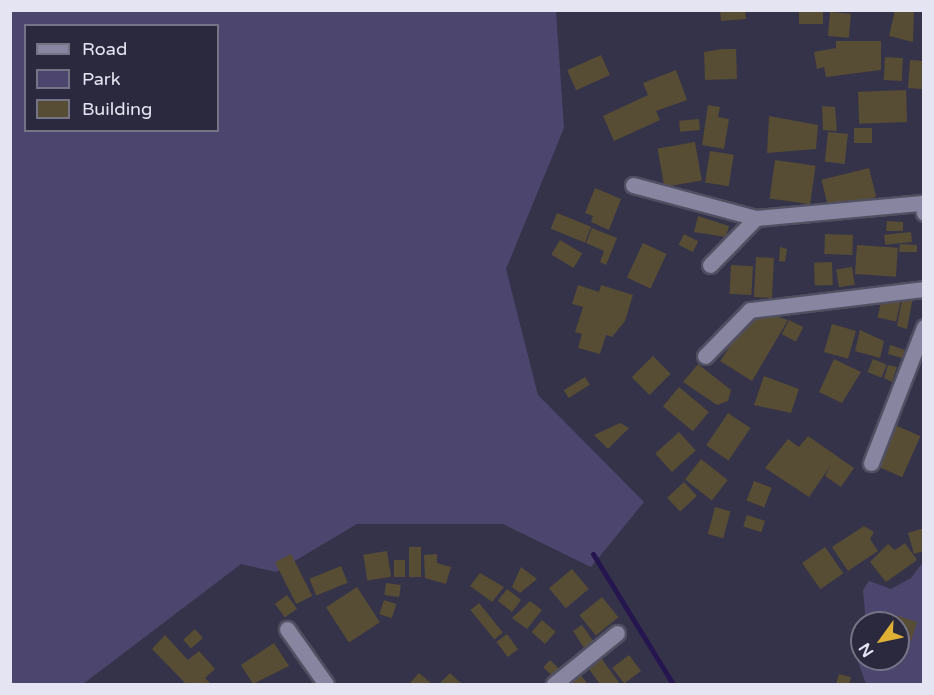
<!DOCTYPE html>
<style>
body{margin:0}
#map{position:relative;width:934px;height:695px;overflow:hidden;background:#353349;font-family:"Varela Round",sans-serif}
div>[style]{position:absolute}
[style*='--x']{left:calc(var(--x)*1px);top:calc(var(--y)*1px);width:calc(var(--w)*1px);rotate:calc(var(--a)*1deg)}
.green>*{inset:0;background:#4c466e}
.stream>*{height:5px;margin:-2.5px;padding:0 2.5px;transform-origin:2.5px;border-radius:2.5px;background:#261650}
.building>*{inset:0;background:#574c34;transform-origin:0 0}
.roads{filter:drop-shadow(2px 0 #514f62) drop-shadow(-2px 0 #514f62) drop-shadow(0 2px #514f62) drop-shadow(0 -2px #514f62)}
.minor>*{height:15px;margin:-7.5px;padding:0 7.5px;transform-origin:7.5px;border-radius:7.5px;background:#8885a0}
span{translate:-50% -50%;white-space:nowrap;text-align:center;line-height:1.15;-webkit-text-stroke:4.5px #2b293e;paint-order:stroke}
.frame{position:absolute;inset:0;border:12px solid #e5e4f2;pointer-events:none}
.legend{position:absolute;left:24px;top:24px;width:195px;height:108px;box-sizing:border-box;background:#2b293e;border:2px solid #757486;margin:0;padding:8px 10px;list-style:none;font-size:18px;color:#e5e4f2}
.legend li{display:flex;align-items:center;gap:12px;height:30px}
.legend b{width:30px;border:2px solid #757486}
.north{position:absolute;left:850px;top:611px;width:60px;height:60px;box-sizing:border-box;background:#2b293e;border:2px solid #757486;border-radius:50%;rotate:237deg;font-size:16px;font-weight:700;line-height:24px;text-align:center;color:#e5e4f2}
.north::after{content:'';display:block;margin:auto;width:21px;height:27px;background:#e0b034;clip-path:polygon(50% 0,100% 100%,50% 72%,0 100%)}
</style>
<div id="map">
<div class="green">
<i style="clip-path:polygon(evenodd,10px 11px,556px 11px,564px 128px,506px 269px,538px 395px,644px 502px,591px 567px,503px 524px,357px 524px,276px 572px,241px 564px,83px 684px,11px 684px,10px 11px,26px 26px,218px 26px,218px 130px,26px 130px,26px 26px)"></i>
<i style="clip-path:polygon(923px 562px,923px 684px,866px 684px,857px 659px,862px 638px,862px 659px,898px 659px,898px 623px,866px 623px,863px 590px,869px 581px,891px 589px,911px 578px)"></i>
</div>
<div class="stream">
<i style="--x:593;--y:554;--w:153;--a:58.4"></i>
</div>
<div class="building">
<i style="clip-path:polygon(720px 10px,745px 10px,746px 19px,721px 21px)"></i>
<i style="left:799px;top:10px;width:24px;height:14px"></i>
<i style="clip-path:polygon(895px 10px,914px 11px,913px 42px,889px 36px)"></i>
<i style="left:830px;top:12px;width:21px;height:24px;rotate:5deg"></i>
<i style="clip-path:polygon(836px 41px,881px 41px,881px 70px,826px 77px,824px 67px,817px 69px,814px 52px,836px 48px)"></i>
<i style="clip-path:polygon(722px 49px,736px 49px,737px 79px,705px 80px,704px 52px)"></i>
<i style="left:601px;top:55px;width:22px;height:37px;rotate:66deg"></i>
<i style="left:885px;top:57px;width:18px;height:23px;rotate:3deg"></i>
<i style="left:910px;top:60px;width:14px;height:28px;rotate:4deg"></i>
<i style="clip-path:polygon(676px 70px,687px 100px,656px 111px,660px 120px,614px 141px,603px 116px,648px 95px,643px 83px)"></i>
<i style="left:906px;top:90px;width:32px;height:48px;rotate:88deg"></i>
<i style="clip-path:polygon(708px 105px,720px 107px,718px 117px,729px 119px,724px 149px,702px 145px)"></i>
<i style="clip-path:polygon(822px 106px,835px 107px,837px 131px,823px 130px)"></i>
<i style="clip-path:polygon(769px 116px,818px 125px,816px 149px,767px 153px)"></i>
<i style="left:699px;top:119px;width:11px;height:20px;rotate:85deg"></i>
<i style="left:854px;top:128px;width:18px;height:15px"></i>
<i style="left:828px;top:132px;width:20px;height:30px;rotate:6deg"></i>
<i style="left:695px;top:142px;width:39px;height:38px;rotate:80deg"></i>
<i style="left:710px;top:151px;width:24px;height:32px;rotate:9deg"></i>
<i style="left:775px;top:160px;width:41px;height:39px;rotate:8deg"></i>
<i style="left:869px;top:168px;width:30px;height:49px;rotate:76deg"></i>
<i style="clip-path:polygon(595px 188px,621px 199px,609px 230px,591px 222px,593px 216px,585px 213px)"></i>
<i style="left:557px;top:213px;width:37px;height:17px;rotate:22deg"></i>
<i style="clip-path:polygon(698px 216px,729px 226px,726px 237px,694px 232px)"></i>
<i style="clip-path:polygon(887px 221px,903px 222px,903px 231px,886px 231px)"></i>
<i style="clip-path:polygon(592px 228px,617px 238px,606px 265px,600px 262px,604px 251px,586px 243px)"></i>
<i style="left:911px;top:232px;width:10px;height:27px;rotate:84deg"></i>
<i style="left:684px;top:234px;width:16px;height:12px;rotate:27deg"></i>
<i style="left:825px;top:234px;width:28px;height:20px;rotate:2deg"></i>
<i style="left:560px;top:240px;width:26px;height:17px;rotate:31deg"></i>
<i style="left:643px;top:243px;width:26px;height:38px;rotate:25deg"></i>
<i style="clip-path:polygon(900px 244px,917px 245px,917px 252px,899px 252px)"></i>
<i style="left:857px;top:245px;width:41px;height:29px;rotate:4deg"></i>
<i style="clip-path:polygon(780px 247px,787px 249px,785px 262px,779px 261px)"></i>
<i style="left:756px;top:257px;width:18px;height:40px;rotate:3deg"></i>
<i style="left:832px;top:262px;width:23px;height:18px;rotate:88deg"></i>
<i style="left:731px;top:265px;width:22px;height:29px;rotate:3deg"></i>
<i style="left:852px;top:267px;width:18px;height:16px;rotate:81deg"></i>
<i style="clip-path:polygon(578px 285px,599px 292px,601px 285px,633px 295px,625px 321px,612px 337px,606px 335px,600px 354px,578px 348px,582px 334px,575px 332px,583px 307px,572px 304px)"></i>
<i style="clip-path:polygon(914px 292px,907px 329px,897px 326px,902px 299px,893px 298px)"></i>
<i style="left:882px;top:297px;width:19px;height:21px;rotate:12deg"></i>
<i style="clip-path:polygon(765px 313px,788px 320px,752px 381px,720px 361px,750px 316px)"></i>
<i style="left:789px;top:320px;width:16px;height:16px;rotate:27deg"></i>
<i style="left:832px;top:324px;width:25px;height:29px;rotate:16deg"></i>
<i style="clip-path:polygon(860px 330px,884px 341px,880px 358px,855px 351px)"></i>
<i style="clip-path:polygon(890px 345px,905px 350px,902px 358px,888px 354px)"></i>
<i style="left:653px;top:356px;width:25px;height:30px;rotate:45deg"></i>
<i style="clip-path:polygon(834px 359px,861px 372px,842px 403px,819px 392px)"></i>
<i style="left:873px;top:359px;width:15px;height:14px;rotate:23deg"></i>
<i style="clip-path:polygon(698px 364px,731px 390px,728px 401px,717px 405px,683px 382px)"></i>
<i style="clip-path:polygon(888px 365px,897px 367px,892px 382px,884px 378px)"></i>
<i style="clip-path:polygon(764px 376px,799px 389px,791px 413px,754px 405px)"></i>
<i style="left:585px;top:377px;width:9px;height:25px;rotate:58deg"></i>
<i style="left:679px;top:387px;width:39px;height:25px;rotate:40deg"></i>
<i style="left:728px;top:413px;width:27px;height:39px;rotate:34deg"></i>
<i style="clip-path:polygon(620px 423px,629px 428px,608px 449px,594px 435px)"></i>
<i style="left:893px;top:424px;width:30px;height:45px;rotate:24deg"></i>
<i style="left:679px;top:432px;width:25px;height:32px;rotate:48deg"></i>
<i style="clip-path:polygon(808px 436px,854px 468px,841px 487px,825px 476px,831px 465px,809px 497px,765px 468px,788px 439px,799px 447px)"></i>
<i style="left:701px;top:459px;width:34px;height:26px;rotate:38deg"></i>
<i style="left:754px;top:481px;width:19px;height:21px;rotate:21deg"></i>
<i style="left:684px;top:482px;width:19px;height:23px;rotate:47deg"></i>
<i style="left:715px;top:507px;width:16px;height:28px;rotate:15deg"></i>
<i style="left:747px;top:515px;width:19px;height:12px;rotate:18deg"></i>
<i style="clip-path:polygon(864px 526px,874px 532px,870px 539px,878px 551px,848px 571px,832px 547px)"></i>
<i style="clip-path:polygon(924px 528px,924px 551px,914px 554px,908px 533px)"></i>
<i style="clip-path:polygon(905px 543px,917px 560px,886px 582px,870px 562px,888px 544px,895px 550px)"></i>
<i style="left:409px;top:547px;width:12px;height:30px"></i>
<i style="left:825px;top:547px;width:32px;height:28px;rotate:55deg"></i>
<i style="left:387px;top:551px;width:26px;height:24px;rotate:81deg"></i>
<i style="left:291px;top:554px;width:47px;height:18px;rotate:63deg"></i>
<i style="clip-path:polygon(437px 554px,437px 563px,451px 567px,446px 584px,425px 578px,424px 555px)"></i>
<i style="left:394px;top:560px;width:11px;height:17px"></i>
<i style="left:341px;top:566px;width:18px;height:34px;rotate:68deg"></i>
<i style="clip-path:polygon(521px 567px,537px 579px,520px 593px,512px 587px)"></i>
<i style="left:572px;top:569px;width:26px;height:30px;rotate:50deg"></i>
<i style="clip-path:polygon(480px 573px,504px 587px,492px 602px,470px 586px)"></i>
<i style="left:386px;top:583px;width:15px;height:12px;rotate:8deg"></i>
<i style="left:357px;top:587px;width:42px;height:37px;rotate:57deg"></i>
<i style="left:507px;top:589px;width:18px;height:15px;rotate:38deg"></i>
<i style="left:287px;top:595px;width:17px;height:15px;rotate:54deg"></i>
<i style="left:602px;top:597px;width:26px;height:29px;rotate:51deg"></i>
<i style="left:384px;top:600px;width:13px;height:15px;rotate:18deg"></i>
<i style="clip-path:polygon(530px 601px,542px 610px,527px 629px,512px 618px)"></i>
<i style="left:479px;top:603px;width:38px;height:11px;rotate:51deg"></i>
<i style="clip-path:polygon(895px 615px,917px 622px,911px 641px,898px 637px)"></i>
<i style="left:542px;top:620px;width:18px;height:16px;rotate:41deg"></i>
<i style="clip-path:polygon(582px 625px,598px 648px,586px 651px,573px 631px)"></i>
<i style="left:195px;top:629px;width:12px;height:16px;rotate:48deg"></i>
<i style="left:507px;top:634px;width:19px;height:13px;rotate:54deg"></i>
<i style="clip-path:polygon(165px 635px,188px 660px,199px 651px,215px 669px,205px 678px,211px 684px,186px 684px,152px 649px)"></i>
<i style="clip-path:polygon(274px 643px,289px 666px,253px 684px,241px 665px)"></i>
<i style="clip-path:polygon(599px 655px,620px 684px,600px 684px,586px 665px)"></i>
<i style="left:629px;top:655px;width:20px;height:21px;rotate:53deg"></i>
<i style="left:550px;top:660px;width:16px;height:10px;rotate:43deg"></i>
<i style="clip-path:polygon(578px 672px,588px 684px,564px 684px)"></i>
<i style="clip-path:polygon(419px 673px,432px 684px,409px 684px)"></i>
<i style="clip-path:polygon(450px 673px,462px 684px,439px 684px)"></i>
<i style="clip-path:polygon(839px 674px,851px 677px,849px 684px,836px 684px)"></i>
</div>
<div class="roads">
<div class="minor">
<i style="--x:633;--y:185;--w:127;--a:15"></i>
<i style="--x:710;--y:265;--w:66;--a:-45.6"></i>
<i style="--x:756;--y:218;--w:167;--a:-5.2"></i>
<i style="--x:922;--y:203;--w:10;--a:79"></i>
<i style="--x:705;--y:356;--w:64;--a:-45.6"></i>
<i style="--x:750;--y:310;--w:175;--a:-6.9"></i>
<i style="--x:871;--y:463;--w:146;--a:-68.7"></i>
<i style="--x:287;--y:629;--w:67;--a:54.7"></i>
<i style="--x:554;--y:684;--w:81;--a:-39"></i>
</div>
</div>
<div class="frame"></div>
<ul class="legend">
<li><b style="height:8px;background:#8885a0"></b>Road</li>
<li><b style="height:16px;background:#4c466e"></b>Park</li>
<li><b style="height:16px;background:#574c34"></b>Building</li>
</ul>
<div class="north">N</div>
</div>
